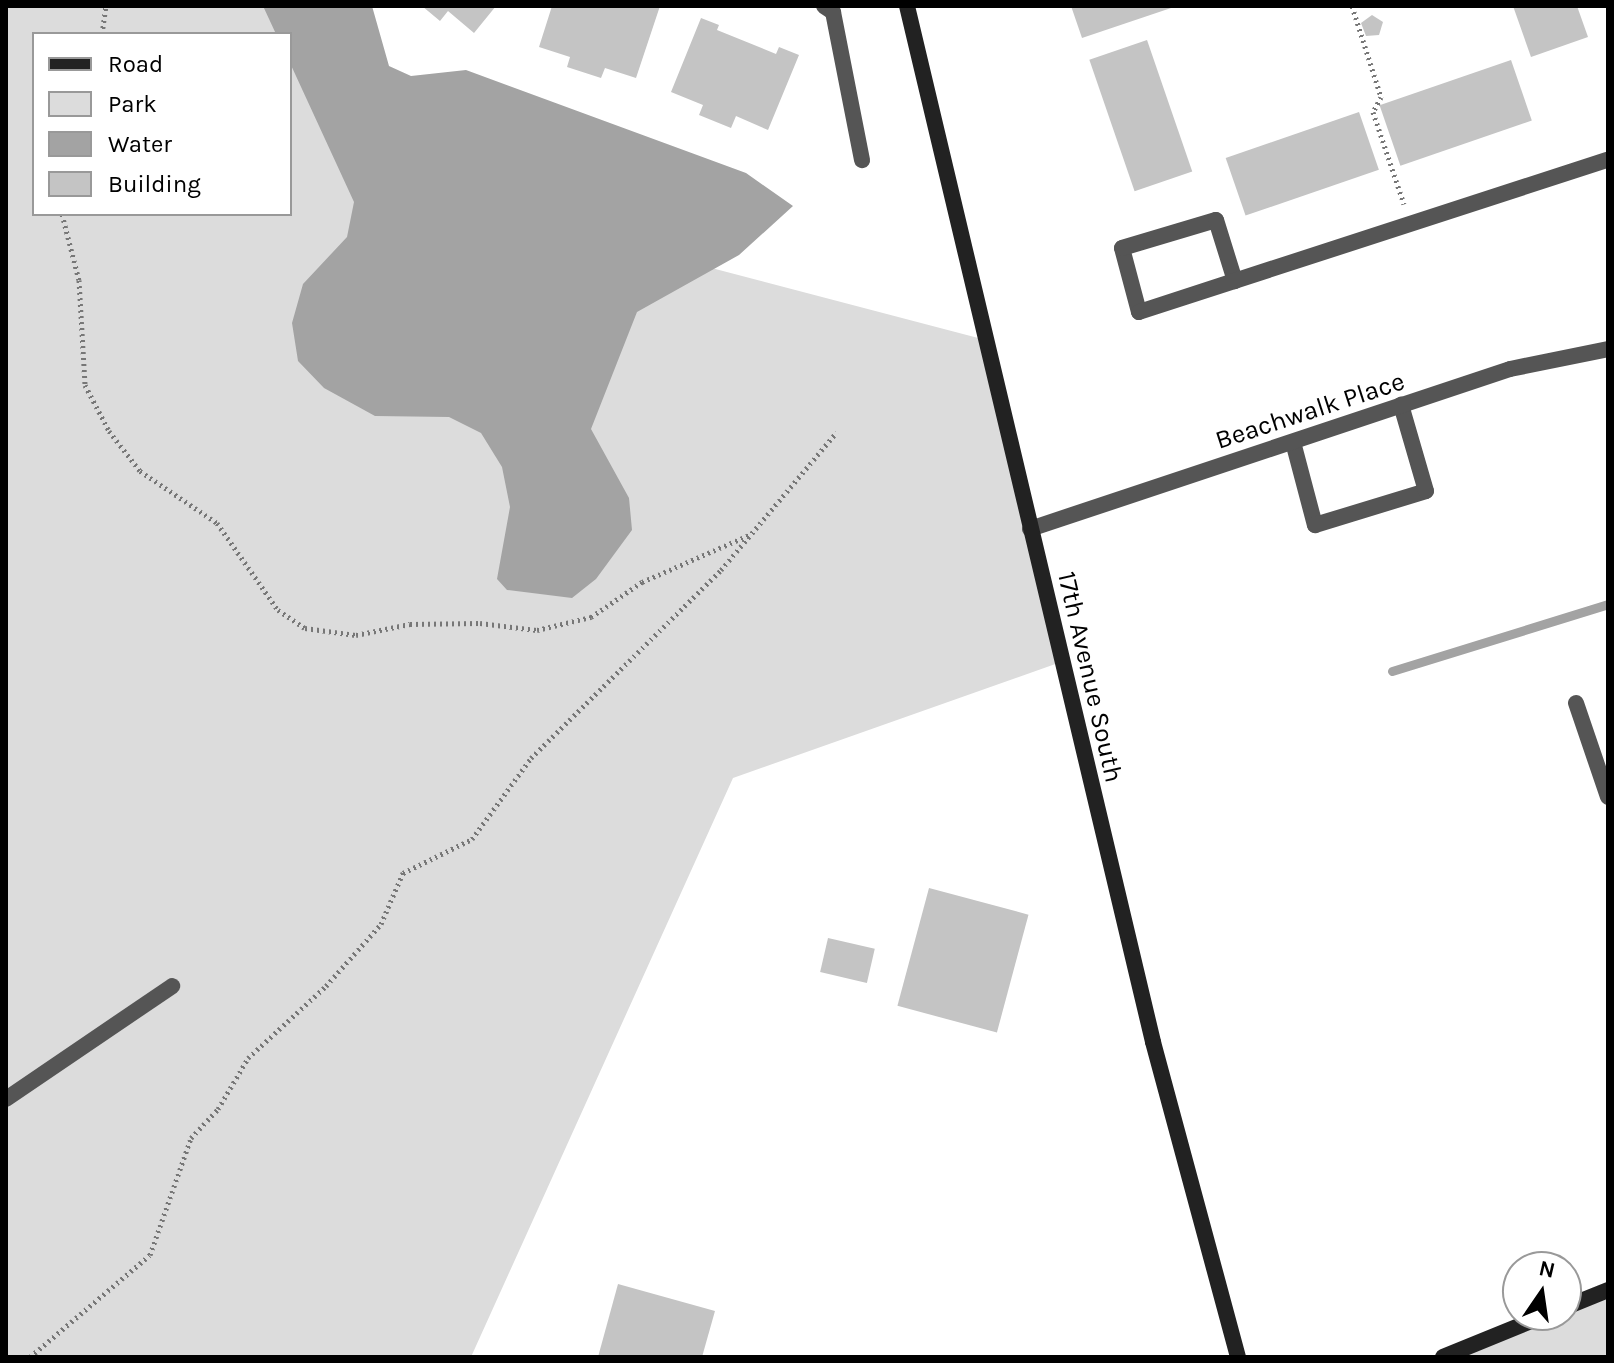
<!DOCTYPE html>
<style>
body{margin:0}
#map{position:relative;width:1614px;height:1363px;overflow:hidden;background:#fff;font-family:Karla,sans-serif}
div>[style]{position:absolute}
[style*='--x']{left:calc(var(--x)*1px);top:calc(var(--y)*1px);width:calc(var(--w)*1px);rotate:calc(var(--a)*1deg)}
.green>*{inset:0;background:#dcdcdc}
.water>*{inset:0;background:#a3a3a3}
.stream>*{height:9px;margin:-4.5px;padding:0 4.5px;transform-origin:4.5px;border-radius:4.5px;background:#a3a3a3}
.building>*{inset:0;background:#c4c4c4;transform-origin:0 0}
.path>*{height:5px;margin-top:-2.5px;transform-origin:0;background:repeating-linear-gradient(90deg,#777 0 2px,transparent 0 6px)}
.lane>*{height:16px;margin:-8px;padding:0 8px;transform-origin:8px;border-radius:8px;background:#555}
.street>*{height:16px;margin:-8px;padding:0 8px;transform-origin:8px;border-radius:8px;background:#555}
.secondary>*{height:16px;margin:-8px;padding:0 8px;transform-origin:8px;border-radius:8px;background:#222}
span{translate:-50% -50%;white-space:nowrap;text-align:center;line-height:1.15;-webkit-text-stroke:6px #fff;paint-order:stroke}
.street-label{font-size:26px;color:#000}
.frame{position:absolute;inset:0;border:8px solid #000;pointer-events:none}
.legend{position:absolute;left:32px;top:32px;width:260px;height:184px;box-sizing:border-box;background:#fff;border:2px solid #999;margin:0;padding:10px 14px;list-style:none;font-size:24px;color:#000}
.legend li{display:flex;align-items:center;gap:16px;height:40px}
.legend b{width:40px;border:2px solid #999}
.north{position:absolute;left:1502px;top:1251px;width:80px;height:80px;box-sizing:border-box;background:#fff;border:2px solid #999;border-radius:50%;rotate:13deg;font-size:22px;font-weight:700;line-height:32px;text-align:center;color:#000}
.north::after{content:'';display:block;margin:auto;width:28px;height:36px;background:#000;clip-path:polygon(50% 0,100% 100%,50% 72%,0 100%)}
</style>
<div id="map">
<div class="green">
<i style="clip-path:polygon(evenodd,6px 6px,310px 6px,361px 176px,982px 339px,1061px 662px,733px 778px,471px 1357px,6px 1357px,6px 6px,34px 34px,290px 34px,290px 214px,34px 214px,34px 34px)"></i>
<i style="clip-path:polygon(1608px 1290px,1608px 1357px,1443px 1357px,1546px 1315px,1566px 1315px,1566px 1307px)"></i>
</div>
<div class="water">
<i style="clip-path:polygon(263px 6px,372px 6px,389px 66px,411px 76px,466px 70px,746px 173px,793px 206px,739px 255px,637px 312px,591px 429px,629px 498px,632px 530px,596px 579px,572px 598px,507px 590px,497px 579px,510px 507px,502px 467px,481px 433px,449px 417px,375px 416px,324px 388px,298px 361px,292px 323px,303px 284px,347px 237px,354px 202px,290px 63px,290px 34px,276px 34px)"></i>
</div>
<div class="stream">
<i style="--x:1392;--y:671;--w:226;--a:-17.2"></i>
</div>
<div class="building">
<i style="clip-path:polygon(422px 6px,496px 6px,474px 33px,448px 11px,440px 21px)"></i>
<i style="clip-path:polygon(552px 6px,660px 6px,636px 78px,605px 68px,601px 78px,567px 67px,570px 57px,539px 47px)"></i>
<i style="clip-path:polygon(1071px 6px,1174px 6px,1174px 7px,1082px 38px)"></i>
<i style="clip-path:polygon(1513px 6px,1577px 6px,1588px 37px,1531px 57px)"></i>
<i style="clip-path:polygon(1372px 15px,1383px 22px,1379px 35px,1366px 36px,1361px 23px)"></i>
<i style="clip-path:polygon(701px 18px,719px 25px,717px 30px,776px 54px,779px 47px,799px 55px,768px 130px,736px 116px,731px 128px,699px 115px,703px 105px,671px 92px)"></i>
<i style="left:1147px;top:40px;width:139px;height:61px;rotate:71deg"></i>
<i style="left:1511px;top:60px;width:64px;height:139px;rotate:71deg"></i>
<i style="left:1359px;top:112px;width:61px;height:141px;rotate:71deg"></i>
<i style="left:929px;top:888px;width:103px;height:122px;rotate:15deg"></i>
<i style="left:828px;top:938px;width:48px;height:35px;rotate:13deg"></i>
<i style="clip-path:polygon(618px 1284px,715px 1311px,702px 1357px,598px 1357px)"></i>
</div>
<div class="path">
<i style="--x:1352;--y:6;--w:96;--a:72.3"></i>
<i style="--x:1381;--y:97;--w:17;--a:118"></i>
<i style="--x:1373;--y:112;--w:97;--a:71.4"></i>
<i style="--x:102;--y:34;--w:28;--a:-82"></i>
<i style="--x:62;--y:214;--w:68;--a:75.6"></i>
<i style="--x:79;--y:280;--w:105;--a:86.7"></i>
<i style="--x:85;--y:385;--w:52;--a:62.4"></i>
<i style="--x:109;--y:431;--w:51;--a:52.2"></i>
<i style="--x:140;--y:471;--w:93;--a:34"></i>
<i style="--x:217;--y:523;--w:106;--a:55"></i>
<i style="--x:278;--y:610;--w:32;--a:34"></i>
<i style="--x:305;--y:628;--w:51;--a:7.8"></i>
<i style="--x:356;--y:635;--w:55;--a:-11.5"></i>
<i style="--x:410;--y:624;--w:70;--a:-0.8"></i>
<i style="--x:480;--y:623;--w:57;--a:7"></i>
<i style="--x:537;--y:630;--w:56;--a:-13.5"></i>
<i style="--x:591;--y:617;--w:62;--a:-34.5"></i>
<i style="--x:642;--y:582;--w:117;--a:-23.7"></i>
<i style="--x:30;--y:1357;--w:157;--a:-40.4"></i>
<i style="--x:150;--y:1255;--w:124;--a:-70.7"></i>
<i style="--x:191;--y:1138;--w:40;--a:-47"></i>
<i style="--x:218;--y:1109;--w:59;--a:-59.5"></i>
<i style="--x:248;--y:1058;--w:106;--a:-42.7"></i>
<i style="--x:326;--y:986;--w:83;--a:-48.4"></i>
<i style="--x:381;--y:924;--w:56;--a:-66.7"></i>
<i style="--x:403;--y:873;--w:77;--a:-26.2"></i>
<i style="--x:472;--y:839;--w:100;--a:-53.9"></i>
<i style="--x:531;--y:758;--w:267;--a:-44.7"></i>
<i style="--x:721;--y:570;--w:180;--a:-50"></i>
</div>
<div class="lane">
<i style="--x:1139;--y:312;--w:66;--a:-104.9"></i>
<i style="--x:1122;--y:248;--w:98;--a:-16.6"></i>
<i style="--x:1216;--y:220;--w:64;--a:72.7"></i>
<i style="--x:1293;--y:442;--w:86;--a:75.2"></i>
<i style="--x:1315;--y:525;--w:116;--a:-17"></i>
<i style="--x:1426;--y:491;--w:90;--a:-106.2"></i>
<i style="--x:6;--y:1099;--w:201;--a:-34.2"></i>
</div>
<div class="street">
<i style="--x:824;--y:6;--w:11;--a:34"></i>
<i style="--x:833;--y:12;--w:151;--a:78.9"></i>
<i style="--x:1139;--y:312;--w:493;--a:-18"></i>
<i style="--x:1030;--y:529;--w:506;--a:-18.43"></i>
<i style="--x:1510;--y:369;--w:100;--a:-11.5"></i>
<i style="--x:1576;--y:703;--w:99;--a:71.2"></i>
</div>
<div class="secondary">
<i style="--x:907;--y:6;--w:1065;--a:76.64"></i>
<i style="--x:1153;--y:1042;--w:326;--a:74.9"></i>
<i style="--x:1566;--y:1307;--w:45;--a:-22"></i>
<i style="--x:1443;--y:1357;--w:111;--a:-22.2"></i>
</div>
<div class="street-label">
<span style="left:1310px;top:411px;rotate:-18deg">Beachwalk Place</span>
<span style="left:1090px;top:677px;rotate:77deg">17th Avenue South</span>
</div>
<div class="frame"></div>
<ul class="legend">
<li><b style="height:10px;background:#222"></b>Road</li>
<li><b style="height:22px;background:#dcdcdc"></b>Park</li>
<li><b style="height:22px;background:#a3a3a3"></b>Water</li>
<li><b style="height:22px;background:#c4c4c4"></b>Building</li>
</ul>
<div class="north">N</div>
</div>
